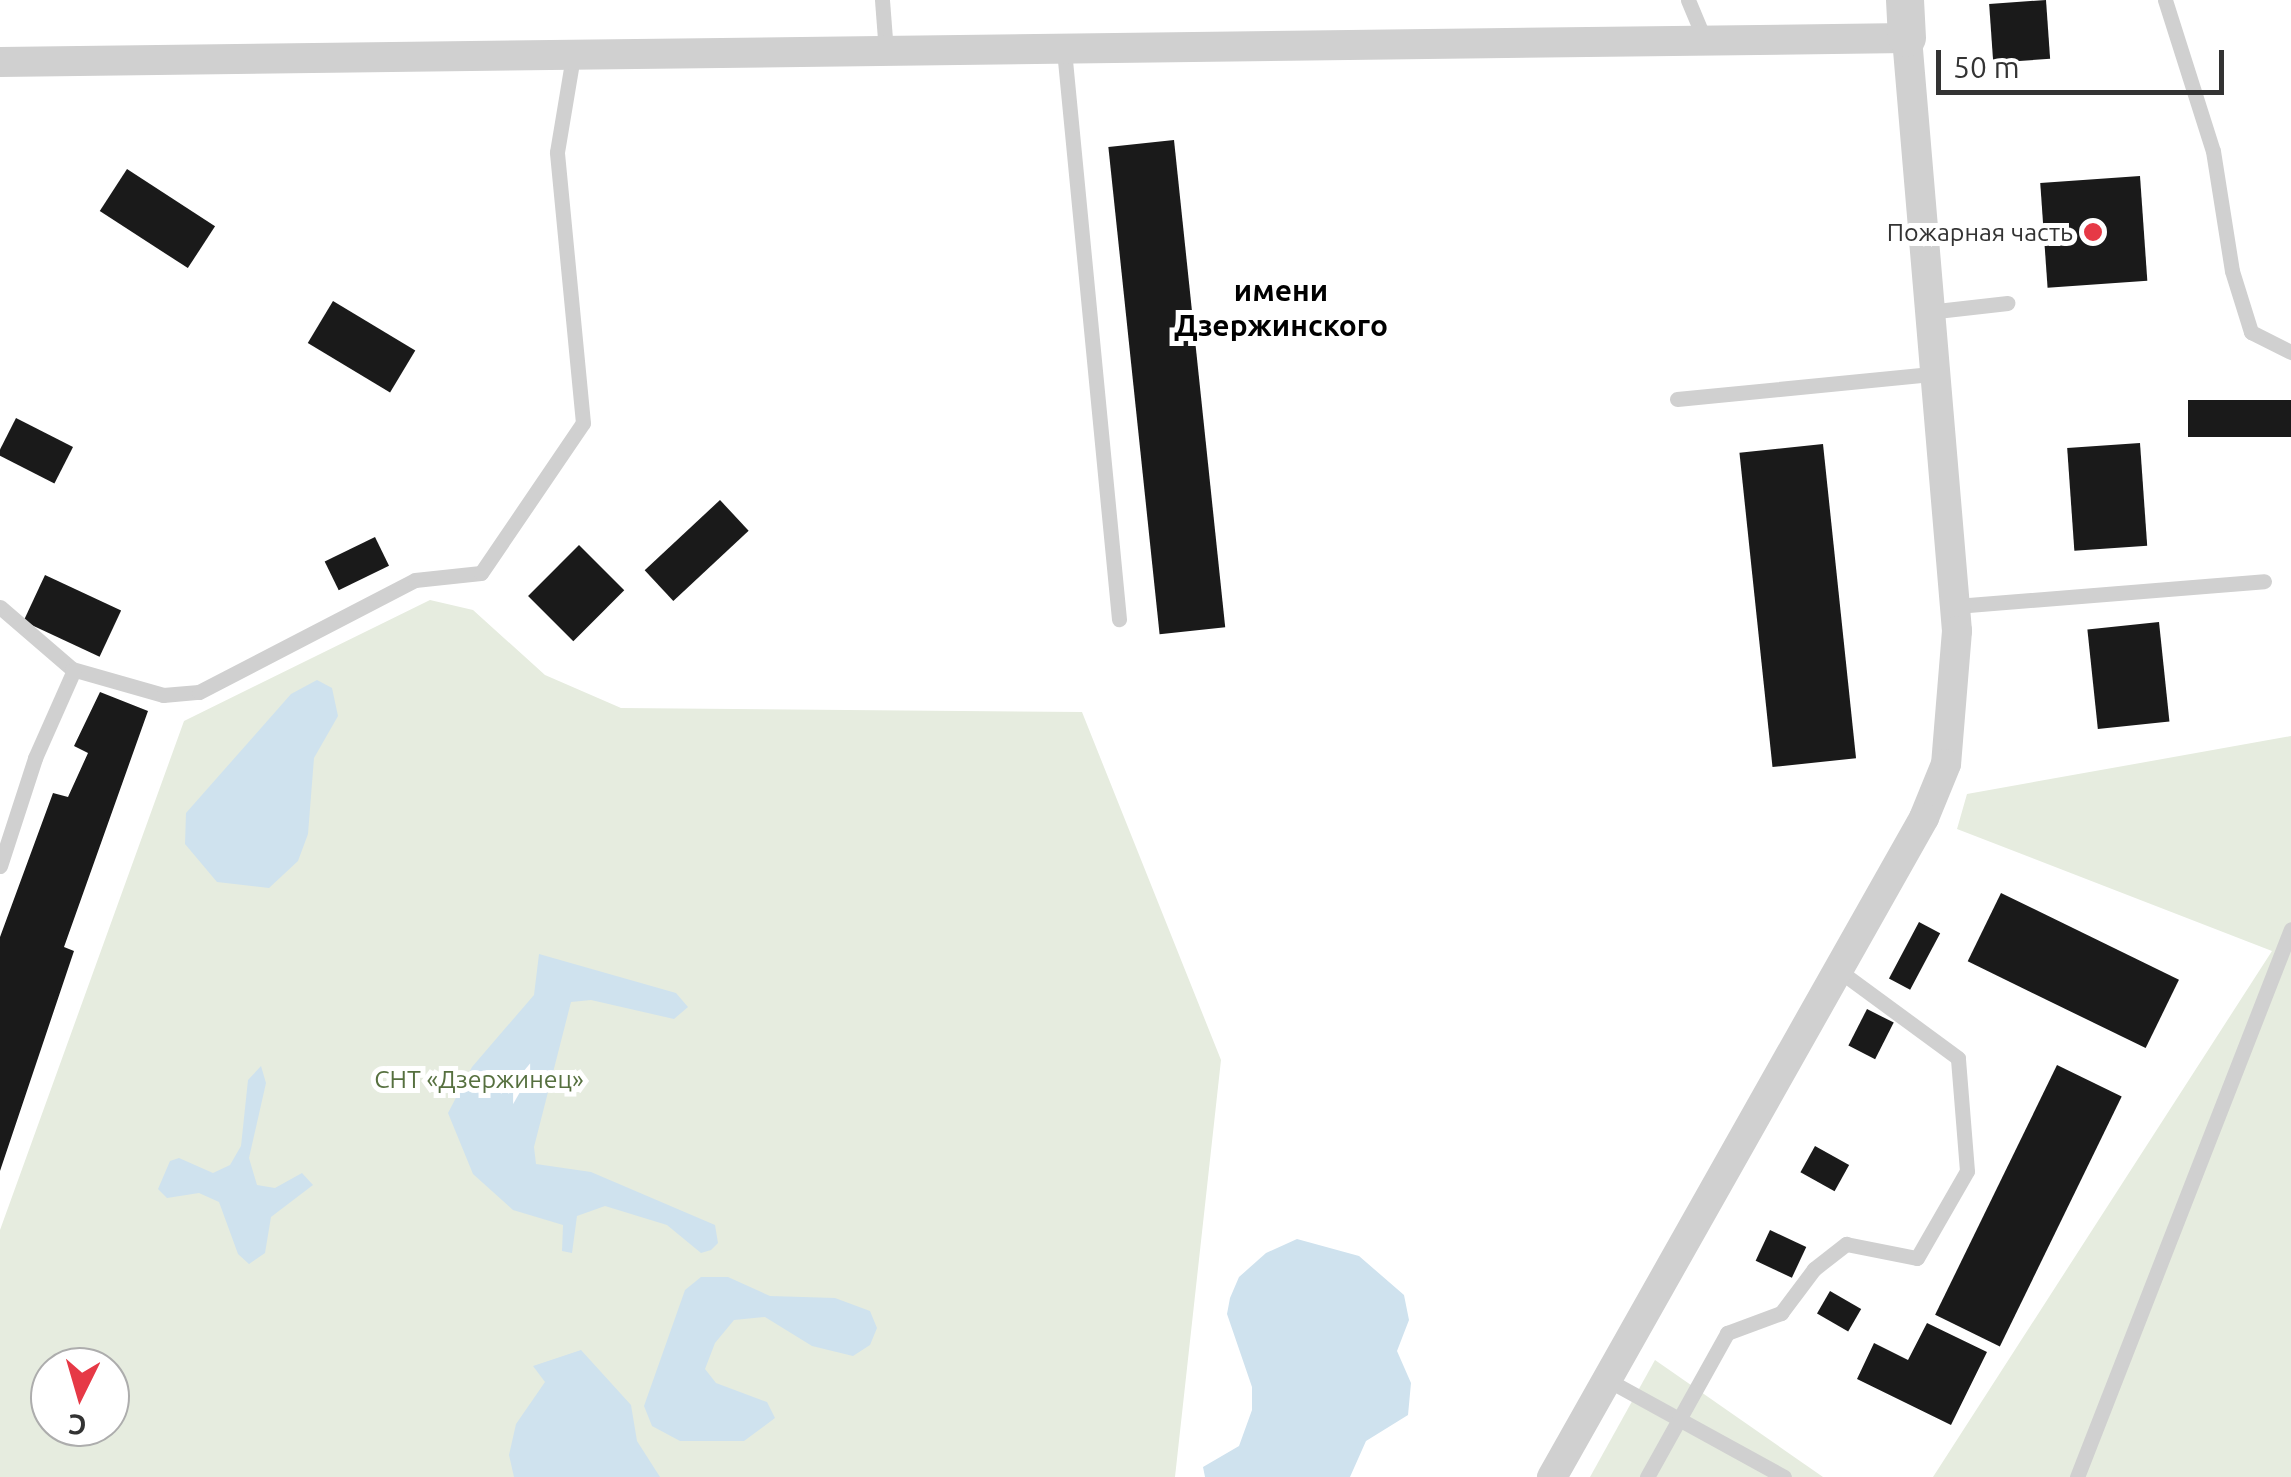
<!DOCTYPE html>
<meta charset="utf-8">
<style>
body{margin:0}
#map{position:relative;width:2291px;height:1477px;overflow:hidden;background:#fff;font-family:Ubuntu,sans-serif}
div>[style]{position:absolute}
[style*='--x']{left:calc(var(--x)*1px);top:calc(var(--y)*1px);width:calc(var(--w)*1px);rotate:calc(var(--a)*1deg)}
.green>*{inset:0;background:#e6ecdf}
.water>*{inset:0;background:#cfe2ee}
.building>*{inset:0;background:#1a1a1a;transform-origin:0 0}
.service>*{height:15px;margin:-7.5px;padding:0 7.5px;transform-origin:7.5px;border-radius:7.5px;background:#d0d0d0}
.minor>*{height:30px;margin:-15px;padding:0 15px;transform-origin:15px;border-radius:15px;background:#d0d0d0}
.tertiary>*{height:38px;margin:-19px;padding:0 19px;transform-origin:19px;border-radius:19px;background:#d0d0d0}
.dots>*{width:28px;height:28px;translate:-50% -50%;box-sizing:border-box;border:5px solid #fff;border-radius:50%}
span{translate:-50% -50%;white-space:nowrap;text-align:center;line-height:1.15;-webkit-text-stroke:10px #fff;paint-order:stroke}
.poi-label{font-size:25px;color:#333}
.right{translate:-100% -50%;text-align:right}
.park-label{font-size:25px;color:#56703f}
.quarter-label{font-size:30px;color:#000;font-weight:700}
.north{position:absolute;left:30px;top:1347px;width:100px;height:100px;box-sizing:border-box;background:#fff;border:2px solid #adadad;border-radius:50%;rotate:185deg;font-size:28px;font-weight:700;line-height:40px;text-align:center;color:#333}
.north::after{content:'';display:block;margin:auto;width:35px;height:45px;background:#e63946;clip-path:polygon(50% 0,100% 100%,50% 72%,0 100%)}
.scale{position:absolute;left:1936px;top:50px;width:288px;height:45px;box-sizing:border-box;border:5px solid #333;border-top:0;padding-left:12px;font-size:30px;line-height:35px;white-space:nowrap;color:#333;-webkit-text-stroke:8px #fff;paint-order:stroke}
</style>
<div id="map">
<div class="green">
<i style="clip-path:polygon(evenodd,430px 600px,473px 610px,545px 675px,621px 708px,1082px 712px,1221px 1060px,1175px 1477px,0 1477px,0 1230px,184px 721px,430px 600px,50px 1367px,110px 1367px,110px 1427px,50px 1427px,50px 1367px)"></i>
<i style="clip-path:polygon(2291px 736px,2291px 1477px,1933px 1477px,2272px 951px,1957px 829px,1967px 794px)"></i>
<i style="clip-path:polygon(1655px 1360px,1823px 1477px,1590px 1477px)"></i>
</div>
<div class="water">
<i style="clip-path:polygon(317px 680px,332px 688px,338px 716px,314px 758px,308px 834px,298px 861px,269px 888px,217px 882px,185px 844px,186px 813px,291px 694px)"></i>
<i style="clip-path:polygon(539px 954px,676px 993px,688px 1007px,674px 1019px,591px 1000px,571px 1002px,534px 1147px,536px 1164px,591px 1172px,715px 1225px,718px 1243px,711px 1250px,701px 1253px,667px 1225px,605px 1206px,577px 1216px,572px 1253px,562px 1251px,563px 1225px,513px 1210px,473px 1174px,448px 1113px,472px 1067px,534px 995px)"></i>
<i style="clip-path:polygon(261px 1066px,266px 1083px,249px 1158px,257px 1185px,275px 1188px,302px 1173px,313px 1185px,271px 1217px,265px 1253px,249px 1264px,238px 1254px,219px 1202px,199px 1193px,167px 1198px,158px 1189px,170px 1161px,179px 1158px,213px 1173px,230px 1165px,241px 1146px,248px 1080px)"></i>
<i style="clip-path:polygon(1297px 1239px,1359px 1256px,1404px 1295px,1409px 1320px,1397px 1351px,1411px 1383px,1408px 1415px,1366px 1441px,1350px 1477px,1205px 1477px,1203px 1467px,1239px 1446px,1252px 1410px,1252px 1387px,1227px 1314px,1230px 1298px,1239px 1277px,1266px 1253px)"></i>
<i style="clip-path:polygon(701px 1277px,728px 1277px,770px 1296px,835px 1298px,870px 1311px,877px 1328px,870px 1345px,853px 1356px,812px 1346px,765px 1317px,734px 1320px,715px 1343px,705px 1369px,716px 1383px,767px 1402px,775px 1418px,744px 1441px,680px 1441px,652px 1426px,644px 1406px,685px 1290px)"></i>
<i style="clip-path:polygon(581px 1350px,631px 1405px,637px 1441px,660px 1477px,514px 1477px,509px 1455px,516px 1424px,545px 1382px,533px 1366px)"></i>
</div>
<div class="building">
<i style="left:2046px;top:0;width:59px;height:57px;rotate:86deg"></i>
<i style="left:1174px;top:140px;width:490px;height:66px;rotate:84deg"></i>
<i style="left:127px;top:169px;width:105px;height:50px;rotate:33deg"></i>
<i style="left:2140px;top:176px;width:105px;height:100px;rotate:86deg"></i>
<i style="left:333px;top:301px;width:96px;height:49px;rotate:31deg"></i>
<i style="left:2291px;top:400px;width:37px;height:103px;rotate:90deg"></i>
<i style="left:16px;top:418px;width:64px;height:41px;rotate:27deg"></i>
<i style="left:2140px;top:443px;width:103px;height:73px;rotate:86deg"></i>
<i style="left:1823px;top:444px;width:316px;height:84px;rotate:84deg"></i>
<i style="left:720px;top:500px;width:42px;height:103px;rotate:47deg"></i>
<i style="left:375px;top:537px;width:32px;height:56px;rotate:64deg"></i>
<i style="left:579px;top:545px;width:64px;height:72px;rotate:45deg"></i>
<i style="left:45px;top:575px;width:84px;height:51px;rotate:25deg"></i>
<i style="left:2159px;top:622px;width:100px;height:72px;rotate:84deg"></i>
<i style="clip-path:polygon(100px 692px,148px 711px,64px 947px,74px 951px,0 1171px,0 937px,53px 793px,68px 797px,88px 753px,74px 746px)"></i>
<i style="left:2001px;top:893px;width:198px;height:76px;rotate:26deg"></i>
<i style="left:1919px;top:922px;width:24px;height:64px;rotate:28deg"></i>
<i style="left:1867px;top:1009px;width:30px;height:41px;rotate:27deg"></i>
<i style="left:2057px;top:1065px;width:72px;height:278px;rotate:26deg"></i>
<i style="left:1815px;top:1146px;width:39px;height:30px;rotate:29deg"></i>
<i style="left:1770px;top:1230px;width:40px;height:34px;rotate:25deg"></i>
<i style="left:1830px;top:1291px;width:36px;height:26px;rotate:30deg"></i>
<i style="clip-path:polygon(1927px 1323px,1987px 1352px,1951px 1425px,1857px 1379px,1874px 1343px,1908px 1360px)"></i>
</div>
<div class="service">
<i style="--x:882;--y:0;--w:52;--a:85.6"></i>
<i style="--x:1688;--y:0;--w:47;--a:67.3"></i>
<i style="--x:2165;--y:0;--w:158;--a:72.4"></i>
<i style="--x:2213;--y:151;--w:121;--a:81"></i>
<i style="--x:2232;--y:271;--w:64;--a:72.7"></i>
<i style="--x:2251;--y:332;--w:45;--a:26.6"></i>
<i style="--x:1064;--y:50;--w:572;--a:84.48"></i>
<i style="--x:1928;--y:312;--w:80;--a:-6.5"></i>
<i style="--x:1677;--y:399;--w:258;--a:-5.6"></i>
<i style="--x:1956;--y:606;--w:309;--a:-4.6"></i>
<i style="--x:0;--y:607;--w:95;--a:40.7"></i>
<i style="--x:72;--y:669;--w:95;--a:15.9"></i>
<i style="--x:163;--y:695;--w:36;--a:-5"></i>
<i style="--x:199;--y:692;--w:243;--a:-27.4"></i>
<i style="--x:415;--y:580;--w:66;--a:-6.1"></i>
<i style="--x:481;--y:573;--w:181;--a:-55.8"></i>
<i style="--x:583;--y:423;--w:272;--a:-95.5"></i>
<i style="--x:557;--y:152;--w:97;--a:-80.5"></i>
<i style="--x:0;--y:866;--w:114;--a:-72"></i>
<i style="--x:35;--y:758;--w:96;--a:-66.1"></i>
<i style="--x:1606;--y:1379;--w:203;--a:28.8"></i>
<i style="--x:1647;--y:1477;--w:165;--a:-60.9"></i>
<i style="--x:1727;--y:1333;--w:58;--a:-20.3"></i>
<i style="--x:1781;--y:1313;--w:55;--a:-53.1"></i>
<i style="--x:1814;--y:1269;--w:41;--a:-38"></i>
<i style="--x:1846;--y:1244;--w:72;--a:11.2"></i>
<i style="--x:1917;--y:1258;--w:100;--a:-60.1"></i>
<i style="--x:1967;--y:1171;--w:113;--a:-94.6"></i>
<i style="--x:1958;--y:1058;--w:150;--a:-143.7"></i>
<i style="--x:2077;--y:1477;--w:588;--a:-68.67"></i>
</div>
<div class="minor">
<i style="--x:0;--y:62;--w:1907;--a:-0.72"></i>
<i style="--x:1907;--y:38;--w:595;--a:85.18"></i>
<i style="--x:1957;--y:631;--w:133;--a:94.7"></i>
<i style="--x:1946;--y:764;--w:58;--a:112.2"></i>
<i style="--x:1924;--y:818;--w:757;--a:119.44"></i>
</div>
<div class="tertiary">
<i style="--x:1905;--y:0;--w:38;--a:87"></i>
</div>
<div class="dots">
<i style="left:2093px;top:232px;background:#e63946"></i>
</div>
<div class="poi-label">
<span class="right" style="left:2073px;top:232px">Пожарная часть</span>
</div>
<div class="park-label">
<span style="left:479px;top:1079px">СНТ «Дзержинец»</span>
</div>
<div class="quarter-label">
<span style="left:1281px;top:307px">имени<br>Дзержинского</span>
</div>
<div class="north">С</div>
<div class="scale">50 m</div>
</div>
